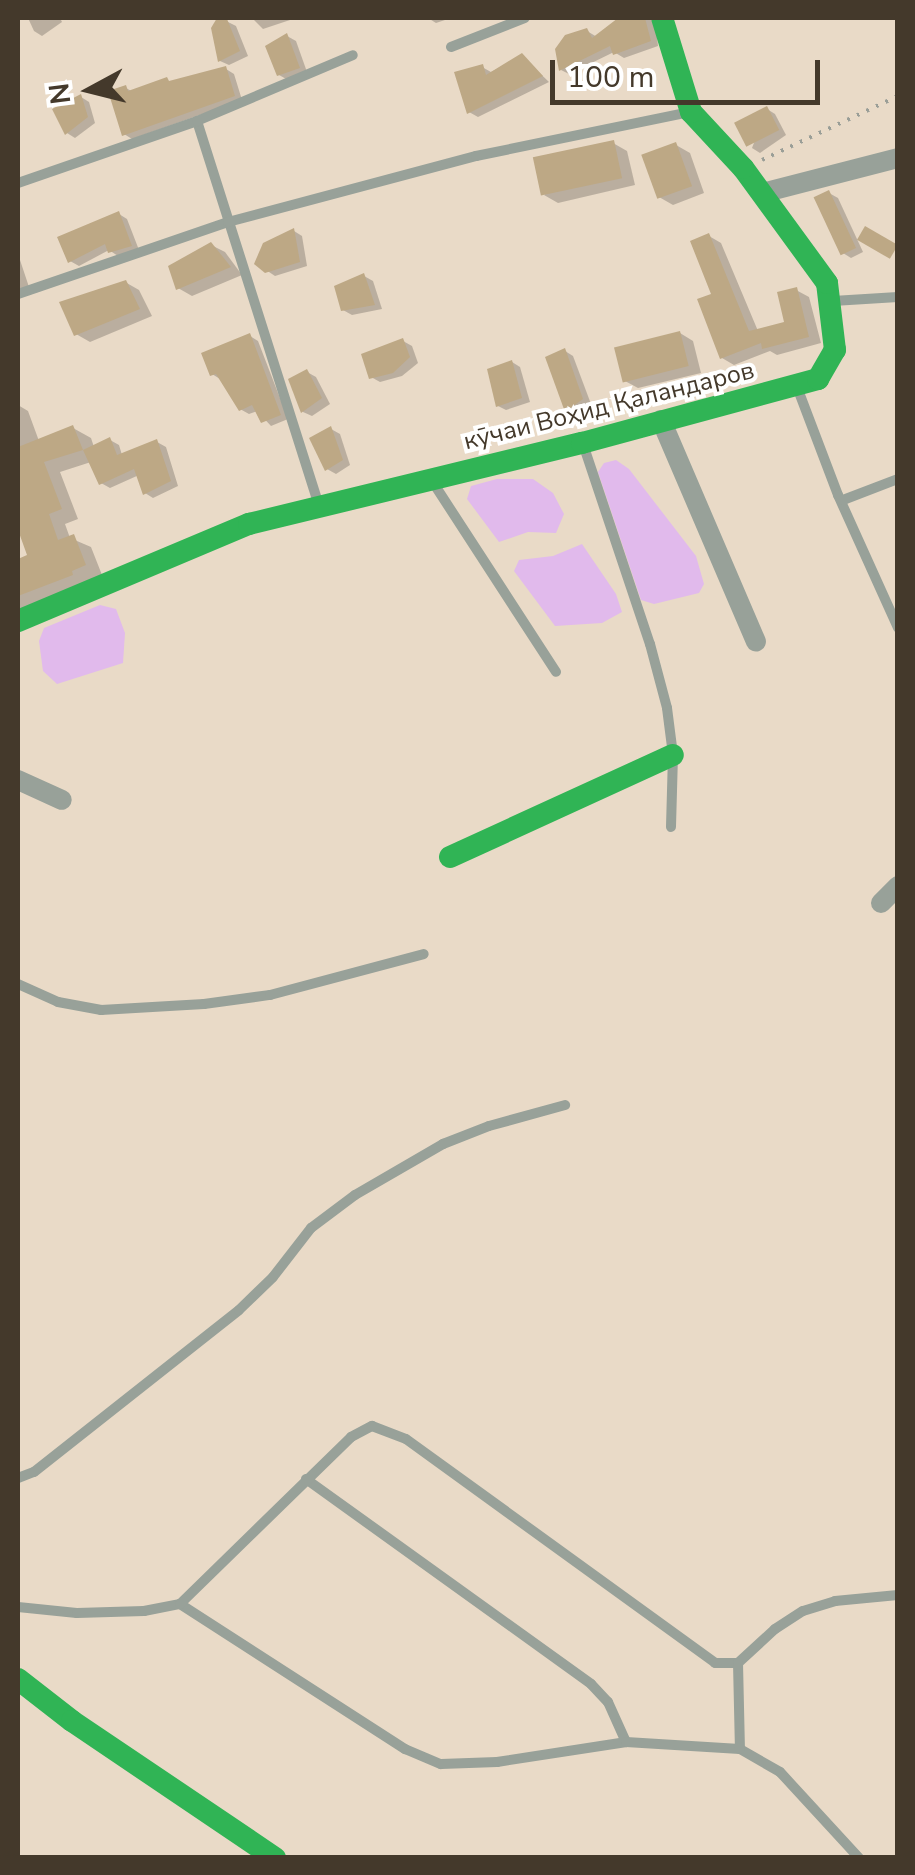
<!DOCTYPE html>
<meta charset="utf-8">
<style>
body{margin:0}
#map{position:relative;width:915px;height:1875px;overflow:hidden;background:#e9dac7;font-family:"Nunito Sans",sans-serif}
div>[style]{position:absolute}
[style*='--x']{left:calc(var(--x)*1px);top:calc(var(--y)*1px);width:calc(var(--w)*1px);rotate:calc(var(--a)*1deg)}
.water>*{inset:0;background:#e1baec}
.shadow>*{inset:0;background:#0003}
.building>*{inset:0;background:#bda885;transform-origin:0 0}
.path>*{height:4px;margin-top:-2px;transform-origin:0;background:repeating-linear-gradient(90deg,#9a9e97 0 2.5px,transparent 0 10.5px)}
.lane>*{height:10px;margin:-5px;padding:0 5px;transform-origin:5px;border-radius:5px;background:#98a199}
.street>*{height:20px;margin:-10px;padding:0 10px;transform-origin:10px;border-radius:10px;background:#98a199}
.fast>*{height:22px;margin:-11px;padding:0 11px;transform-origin:11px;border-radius:11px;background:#30b455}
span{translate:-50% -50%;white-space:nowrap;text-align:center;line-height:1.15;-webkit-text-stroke:8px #fff;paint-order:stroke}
.street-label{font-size:25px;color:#44392b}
.frame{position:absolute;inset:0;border:20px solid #44392b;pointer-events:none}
.north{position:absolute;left:40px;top:40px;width:100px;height:100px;-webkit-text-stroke:8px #fff;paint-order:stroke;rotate:263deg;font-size:28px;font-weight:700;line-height:40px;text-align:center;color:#44392b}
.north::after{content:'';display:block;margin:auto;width:35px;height:45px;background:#44392b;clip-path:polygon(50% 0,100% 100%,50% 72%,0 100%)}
.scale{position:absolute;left:550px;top:60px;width:270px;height:45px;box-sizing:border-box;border:5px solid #44392b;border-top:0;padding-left:12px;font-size:30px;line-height:35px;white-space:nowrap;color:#44392b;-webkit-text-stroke:8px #fff;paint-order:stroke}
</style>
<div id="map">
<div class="water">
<i style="clip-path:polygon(616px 460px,629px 469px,696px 556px,704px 584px,699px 593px,654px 604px,641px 600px,598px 472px,604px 463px)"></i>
<i style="clip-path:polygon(497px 479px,533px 479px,553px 493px,564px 514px,556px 533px,528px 532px,499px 542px,467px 499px,471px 486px)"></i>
<i style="clip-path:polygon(582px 544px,616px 594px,622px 612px,602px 623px,555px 626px,514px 571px,519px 560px,553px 556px)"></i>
<i style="clip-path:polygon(100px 605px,116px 609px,125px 633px,123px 663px,57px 684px,43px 671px,39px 641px,44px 628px)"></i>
</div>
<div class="shadow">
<i style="clip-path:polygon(28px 18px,60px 18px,62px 22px,42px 36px,34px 31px)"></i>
<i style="clip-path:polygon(252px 18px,296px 18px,263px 29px)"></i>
<i style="clip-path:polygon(428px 18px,451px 18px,436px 23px)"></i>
<i style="clip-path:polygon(622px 18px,655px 18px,658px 46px,624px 58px,614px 52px,569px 74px,561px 70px,587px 31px,597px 37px)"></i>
<i style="clip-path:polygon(226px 21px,236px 26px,248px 56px,229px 65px,220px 61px)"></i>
<i style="clip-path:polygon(287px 36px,296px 41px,307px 72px,288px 80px,279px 75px)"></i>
<i style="clip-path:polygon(522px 56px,549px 82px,478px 117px,469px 112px,482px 67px,491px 72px)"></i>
<i style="clip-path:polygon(226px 69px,234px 74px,242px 100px,132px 139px,124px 134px,126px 88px,133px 92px)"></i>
<i style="clip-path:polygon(81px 97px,89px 102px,95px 123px,75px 138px,67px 133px)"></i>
<i style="clip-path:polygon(767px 109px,775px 114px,786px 135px,760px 153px,752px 148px)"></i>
<i style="clip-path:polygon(613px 143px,627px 151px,635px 185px,558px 203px,544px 195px)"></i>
<i style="clip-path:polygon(676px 145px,690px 153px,704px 193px,673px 205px,659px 197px)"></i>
<i style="clip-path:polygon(829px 193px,838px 198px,863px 252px,851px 258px,843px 253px)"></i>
<i style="clip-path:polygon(119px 214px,127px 219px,139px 250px,118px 256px,109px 250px,79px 266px,70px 261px)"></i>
<i style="clip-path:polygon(294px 231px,302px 236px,307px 266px,275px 276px,266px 270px)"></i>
<i style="clip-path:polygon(709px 236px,721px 243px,758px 331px,787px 324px,796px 290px,809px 297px,821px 343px,777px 355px,770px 351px,734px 365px,722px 358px)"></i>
<i style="clip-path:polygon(211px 245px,225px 252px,242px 275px,192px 296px,178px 288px)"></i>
<i style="clip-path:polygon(18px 254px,29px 287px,18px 291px)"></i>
<i style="clip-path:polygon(364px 276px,373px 281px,382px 309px,352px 315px,343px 310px)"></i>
<i style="clip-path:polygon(125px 282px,139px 290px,152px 316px,90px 342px,76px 334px)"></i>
<i style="clip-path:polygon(680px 333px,693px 341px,701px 373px,638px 388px,625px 381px)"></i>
<i style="clip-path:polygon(250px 336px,258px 341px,288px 419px,271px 426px,257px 411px,249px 414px,240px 409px,220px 379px,212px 374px)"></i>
<i style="clip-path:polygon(403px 341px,412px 346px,418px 363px,402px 376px,380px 382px,371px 377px)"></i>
<i style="clip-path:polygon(565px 351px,573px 356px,591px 404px,576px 415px,567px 410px)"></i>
<i style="clip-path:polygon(512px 362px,520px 367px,530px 402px,506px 410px,498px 406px)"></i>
<i style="clip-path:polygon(307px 372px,316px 377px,330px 404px,312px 416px,303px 412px,291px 380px)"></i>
<i style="clip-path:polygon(18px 405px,28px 411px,39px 441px,73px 428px,91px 438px,94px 447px,110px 440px,119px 445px,122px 455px,157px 442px,166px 447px,178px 486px,153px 498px,145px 493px,139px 475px,110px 488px,101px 483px,91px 462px,60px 472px,78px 519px,65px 524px,70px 538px,91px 547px,102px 575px,18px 612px,18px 562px,30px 557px,18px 523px)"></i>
<i style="clip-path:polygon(331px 429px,340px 434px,350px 465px,336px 474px,327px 469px)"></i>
</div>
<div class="building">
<i style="clip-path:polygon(217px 18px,227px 19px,240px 51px,218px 62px,211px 28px)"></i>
<i style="clip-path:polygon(618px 18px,645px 18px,651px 41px,613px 55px,610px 46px,559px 71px,555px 49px,565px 35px,587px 28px,592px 38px)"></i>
<i style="clip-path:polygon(287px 33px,300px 68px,277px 76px,265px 46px)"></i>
<i style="clip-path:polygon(522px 53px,543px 76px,467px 114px,454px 72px,483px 64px,486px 75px)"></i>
<i style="clip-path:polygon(226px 66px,235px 96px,122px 136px,108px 91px,126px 85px,128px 91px,167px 77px,169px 81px)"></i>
<i style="clip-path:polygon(81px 94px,88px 117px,65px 135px,52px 109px)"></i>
<i style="left:767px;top:106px;width:27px;height:37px;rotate:63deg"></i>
<i style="left:614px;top:140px;width:39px;height:83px;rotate:78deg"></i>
<i style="left:676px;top:142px;width:47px;height:37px;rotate:70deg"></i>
<i style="left:829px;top:190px;width:64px;height:17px;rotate:65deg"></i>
<i style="clip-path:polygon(119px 211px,132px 246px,108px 253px,105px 244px,68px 263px,57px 237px)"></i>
<i style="left:865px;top:226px;width:38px;height:16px;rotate:30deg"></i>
<i style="clip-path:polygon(294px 228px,300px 262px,265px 273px,254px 264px,263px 243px)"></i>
<i style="clip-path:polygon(709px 233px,749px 331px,784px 322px,777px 292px,797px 287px,809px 337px,762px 349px,761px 343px,720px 359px,697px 299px,711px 294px,690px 241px)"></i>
<i style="clip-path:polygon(211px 242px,231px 267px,176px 290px,168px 266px)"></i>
<i style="clip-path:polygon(364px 273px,375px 305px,341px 311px,334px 286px)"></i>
<i style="clip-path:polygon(126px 280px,140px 309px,74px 336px,59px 302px)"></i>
<i style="left:680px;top:331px;width:36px;height:68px;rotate:76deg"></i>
<i style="clip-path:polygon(250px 333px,281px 415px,261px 423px,252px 405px,239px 411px,216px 374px,210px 376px,201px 353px)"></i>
<i style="clip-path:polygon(403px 338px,410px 357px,393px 373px,369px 379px,361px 354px)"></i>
<i style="clip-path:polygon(565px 348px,583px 399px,565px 412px,545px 357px)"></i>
<i style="clip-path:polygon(512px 360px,522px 398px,496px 407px,487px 369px)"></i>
<i style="clip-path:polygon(307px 369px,322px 398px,301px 413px,288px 379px)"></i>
<i style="clip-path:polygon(73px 425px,83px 450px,44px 462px,62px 509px,49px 514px,58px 540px,74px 534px,86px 565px,72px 571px,73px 575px,18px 596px,18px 559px,27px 555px,18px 530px,18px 447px)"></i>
<i style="clip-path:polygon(331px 426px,343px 460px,325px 471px,309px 438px)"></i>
<i style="clip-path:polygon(110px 437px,117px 455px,157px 439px,171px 481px,143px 495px,134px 469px,99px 485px,83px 450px)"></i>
</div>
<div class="path">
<i style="--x:762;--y:160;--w:150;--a:-25.2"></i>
</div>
<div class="lane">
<i style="--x:451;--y:47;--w:79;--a:-21.4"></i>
<i style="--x:197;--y:121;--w:403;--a:72.4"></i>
<i style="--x:18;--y:183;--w:189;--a:-19.1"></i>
<i style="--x:197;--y:121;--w:169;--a:-22.9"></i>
<i style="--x:18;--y:294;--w:222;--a:-18.9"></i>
<i style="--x:228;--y:222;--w:257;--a:-14.9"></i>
<i style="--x:476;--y:156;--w:214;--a:-11.6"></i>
<i style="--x:833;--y:301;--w:65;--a:-3.5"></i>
<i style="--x:797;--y:387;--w:116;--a:69.2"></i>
<i style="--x:838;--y:495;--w:146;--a:65.7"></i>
<i style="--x:584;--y:447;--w:208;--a:71.5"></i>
<i style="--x:650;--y:644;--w:66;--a:75.1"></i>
<i style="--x:667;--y:708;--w:47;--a:82.7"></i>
<i style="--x:673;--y:755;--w:72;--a:91.6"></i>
<i style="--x:434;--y:484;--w:224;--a:57"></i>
<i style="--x:843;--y:500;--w:59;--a:-20.9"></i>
<i style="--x:18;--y:984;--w:44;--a:24.2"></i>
<i style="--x:58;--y:1002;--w:44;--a:10.5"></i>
<i style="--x:101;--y:1010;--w:103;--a:-3.3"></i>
<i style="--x:204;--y:1004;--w:67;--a:-7.8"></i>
<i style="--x:270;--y:995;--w:159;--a:-14.9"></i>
<i style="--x:18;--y:1478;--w:17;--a:-21"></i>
<i style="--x:34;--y:1472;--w:261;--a:-38.3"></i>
<i style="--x:239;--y:1310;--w:47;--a:-44.1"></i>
<i style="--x:273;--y:1277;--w:62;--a:-52.2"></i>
<i style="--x:311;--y:1228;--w:55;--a:-36.9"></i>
<i style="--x:355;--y:1195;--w:102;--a:-30.1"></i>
<i style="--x:443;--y:1144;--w:49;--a:-21.4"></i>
<i style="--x:489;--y:1126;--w:79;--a:-15.4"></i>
<i style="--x:306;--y:1479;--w:351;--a:35.7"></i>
<i style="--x:591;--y:1684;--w:25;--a:47"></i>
<i style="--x:608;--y:1702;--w:44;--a:65.8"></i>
<i style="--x:180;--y:1604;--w:268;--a:32.8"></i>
<i style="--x:405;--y:1749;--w:39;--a:23"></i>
<i style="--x:441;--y:1764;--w:56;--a:-2"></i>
<i style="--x:497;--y:1762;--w:131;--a:-8.8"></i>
<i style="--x:626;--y:1742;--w:114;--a:3.5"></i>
<i style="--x:740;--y:1749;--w:46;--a:29.9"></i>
<i style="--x:780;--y:1772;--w:117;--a:47.4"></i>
<i style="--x:18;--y:1607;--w:59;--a:5.8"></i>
<i style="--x:77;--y:1613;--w:67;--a:-1.7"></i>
<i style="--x:144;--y:1611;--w:37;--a:-11"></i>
<i style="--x:180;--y:1604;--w:239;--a:-44.3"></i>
<i style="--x:351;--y:1437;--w:24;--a:-28"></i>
<i style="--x:372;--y:1426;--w:36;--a:21"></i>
<i style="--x:406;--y:1439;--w:382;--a:35.9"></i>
<i style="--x:715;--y:1663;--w:23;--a:0"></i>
<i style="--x:738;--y:1663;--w:50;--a:-42.6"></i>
<i style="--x:775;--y:1629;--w:33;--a:-33"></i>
<i style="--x:803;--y:1611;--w:34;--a:-17"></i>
<i style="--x:835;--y:1601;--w:63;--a:-5.4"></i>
<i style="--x:738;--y:1663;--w:86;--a:88.7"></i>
</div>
<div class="street">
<i style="--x:762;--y:193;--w:140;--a:-14.4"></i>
<i style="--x:661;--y:420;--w:241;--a:66.8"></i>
<i style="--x:18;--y:780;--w:48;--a:24.4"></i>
<i style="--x:881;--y:903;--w:24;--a:-45"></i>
</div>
<div class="fast">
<i style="--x:18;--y:621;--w:251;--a:-22.8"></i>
<i style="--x:249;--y:524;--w:343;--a:-13.7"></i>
<i style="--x:582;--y:443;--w:245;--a:-15.2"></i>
<i style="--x:818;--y:379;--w:34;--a:-60"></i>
<i style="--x:835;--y:350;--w:67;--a:-96.8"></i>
<i style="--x:827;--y:283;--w:142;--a:-126.1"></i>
<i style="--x:743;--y:168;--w:76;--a:-132.9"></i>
<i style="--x:691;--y:112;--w:98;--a:-107.1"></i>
<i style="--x:450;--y:857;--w:245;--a:-24.6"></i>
<i style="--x:18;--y:1679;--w:68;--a:37.9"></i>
<i style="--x:72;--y:1721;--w:245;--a:34"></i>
</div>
<div class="street-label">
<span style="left:609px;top:406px;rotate:-14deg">кӯчаи Воҳид Қаландаров</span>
</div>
<div class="frame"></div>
<div class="north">N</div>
<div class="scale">100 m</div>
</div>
